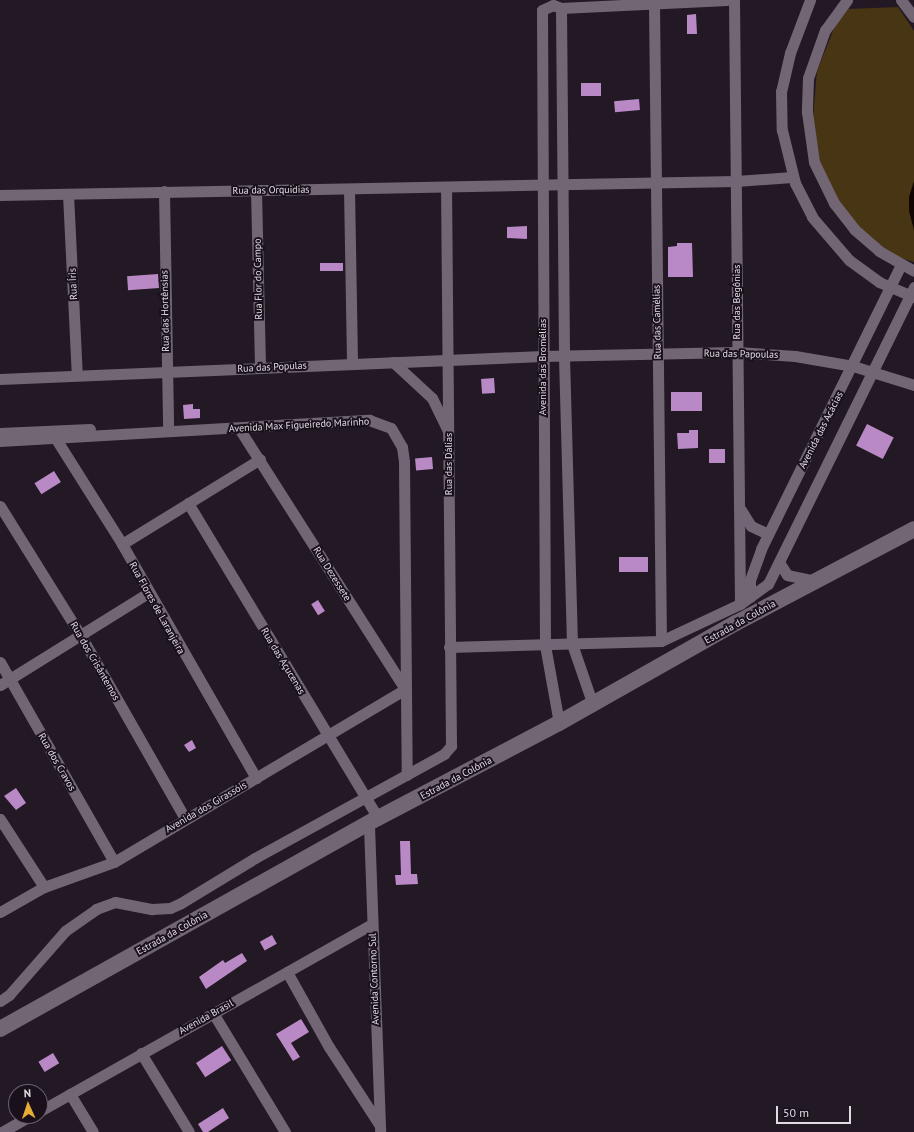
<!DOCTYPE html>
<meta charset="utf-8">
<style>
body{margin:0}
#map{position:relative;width:914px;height:1132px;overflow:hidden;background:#231925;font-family:"PT Sans",sans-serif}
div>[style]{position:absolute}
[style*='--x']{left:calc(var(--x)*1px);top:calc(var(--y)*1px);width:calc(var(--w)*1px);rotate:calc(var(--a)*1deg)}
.green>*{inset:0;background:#473513}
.water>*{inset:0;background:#110700}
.building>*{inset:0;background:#b989c5;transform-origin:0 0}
.minor>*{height:11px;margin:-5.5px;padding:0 5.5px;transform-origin:5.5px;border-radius:5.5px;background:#726675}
.secondary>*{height:16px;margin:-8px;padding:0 8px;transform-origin:8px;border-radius:8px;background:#726675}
span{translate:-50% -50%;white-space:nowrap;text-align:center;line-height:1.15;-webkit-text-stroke:4px #19101c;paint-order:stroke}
.street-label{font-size:10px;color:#e0dae2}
.north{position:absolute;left:8px;top:1084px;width:40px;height:40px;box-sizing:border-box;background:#19101c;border:1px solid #69616b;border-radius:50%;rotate:357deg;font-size:11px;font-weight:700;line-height:16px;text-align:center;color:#e0dae2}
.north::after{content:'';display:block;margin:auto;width:14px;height:18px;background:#e6ac36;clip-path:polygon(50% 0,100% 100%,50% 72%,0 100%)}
.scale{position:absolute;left:776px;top:1106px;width:75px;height:18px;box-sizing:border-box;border:2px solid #e0dae2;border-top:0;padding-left:5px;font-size:12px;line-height:14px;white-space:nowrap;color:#e0dae2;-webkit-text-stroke:3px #19101c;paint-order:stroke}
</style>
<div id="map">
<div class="green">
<i style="clip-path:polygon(898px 7px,914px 31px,914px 262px,898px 257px,871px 240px,840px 206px,820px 164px,813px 118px,817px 71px,835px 26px,848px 9px)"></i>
</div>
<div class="water">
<i style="clip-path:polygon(914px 181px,914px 230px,909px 211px,909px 197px)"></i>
</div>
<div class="building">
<i style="clip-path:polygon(696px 14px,697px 34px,687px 34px,687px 15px)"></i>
<i style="left:581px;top:83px;width:20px;height:13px"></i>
<i style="left:639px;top:99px;width:11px;height:25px;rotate:85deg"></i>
<i style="clip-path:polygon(527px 226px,527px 239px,507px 238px,507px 227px)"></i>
<i style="clip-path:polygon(677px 243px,692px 243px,693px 277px,668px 277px,668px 247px,677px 246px)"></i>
<i style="left:343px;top:263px;width:8px;height:23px;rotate:90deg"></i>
<i style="left:158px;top:274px;width:14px;height:31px;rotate:86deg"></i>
<i style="left:494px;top:378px;width:15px;height:13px;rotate:86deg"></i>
<i style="left:671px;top:392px;width:31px;height:19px"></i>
<i style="clip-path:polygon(193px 404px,193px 409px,200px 409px,200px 418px,184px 419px,183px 405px)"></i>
<i style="left:867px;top:424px;width:30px;height:24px;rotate:27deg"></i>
<i style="clip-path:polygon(689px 430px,698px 430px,698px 448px,678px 449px,677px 433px,689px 433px)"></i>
<i style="left:725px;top:449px;width:14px;height:16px;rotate:90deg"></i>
<i style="left:432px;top:457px;width:12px;height:17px;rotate:85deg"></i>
<i style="left:54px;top:471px;width:13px;height:23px;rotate:58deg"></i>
<i style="left:619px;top:557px;width:29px;height:15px"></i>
<i style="left:318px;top:600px;width:13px;height:8px;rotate:58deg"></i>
<i style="clip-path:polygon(192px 740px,196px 748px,189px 752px,184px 745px)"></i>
<i style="clip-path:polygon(16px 788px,26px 803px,16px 810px,4px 796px)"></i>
<i style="clip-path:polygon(400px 841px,410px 841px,411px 874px,417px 874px,418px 884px,396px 885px,395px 875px,401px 875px)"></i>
<i style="left:272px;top:935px;width:10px;height:14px;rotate:61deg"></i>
<i style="clip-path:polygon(242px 953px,247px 961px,206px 989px,199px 977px,223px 960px,225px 963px)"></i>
<i style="clip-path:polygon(301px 1019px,309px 1032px,291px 1043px,300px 1057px,293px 1061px,276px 1034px)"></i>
<i style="left:222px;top:1046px;width:17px;height:31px;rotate:57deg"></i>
<i style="left:53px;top:1053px;width:12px;height:17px;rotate:59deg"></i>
<i style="clip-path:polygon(223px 1108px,229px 1118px,208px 1132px,203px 1132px,198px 1124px)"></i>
</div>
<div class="minor">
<i style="--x:734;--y:0;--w:604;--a:89.43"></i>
<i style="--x:810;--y:0;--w:57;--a:110.7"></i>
<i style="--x:790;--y:53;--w:39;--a:103"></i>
<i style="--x:781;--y:91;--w:39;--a:89"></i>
<i style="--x:782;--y:130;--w:55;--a:76.2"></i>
<i style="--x:795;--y:183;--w:38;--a:63"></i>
<i style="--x:812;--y:217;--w:57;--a:49.3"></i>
<i style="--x:849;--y:260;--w:37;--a:36"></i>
<i style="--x:879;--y:282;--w:38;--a:23"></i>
<i style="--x:847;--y:0;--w:37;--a:126"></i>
<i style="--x:825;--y:30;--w:51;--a:109.5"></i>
<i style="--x:808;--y:78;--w:34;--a:92"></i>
<i style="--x:807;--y:112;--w:50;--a:82"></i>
<i style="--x:814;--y:162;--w:46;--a:64"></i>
<i style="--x:834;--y:203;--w:33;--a:52"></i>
<i style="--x:854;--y:229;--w:33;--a:41"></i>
<i style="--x:879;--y:251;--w:40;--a:29.7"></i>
<i style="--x:901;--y:0;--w:21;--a:53"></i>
<i style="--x:654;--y:4;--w:637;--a:89.37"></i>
<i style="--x:561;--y:8;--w:349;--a:89.5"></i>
<i style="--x:564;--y:357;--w:287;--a:88.4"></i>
<i style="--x:572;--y:644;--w:65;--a:71"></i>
<i style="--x:561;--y:8;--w:166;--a:-2.8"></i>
<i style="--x:349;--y:189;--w:175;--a:89"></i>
<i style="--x:256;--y:190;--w:178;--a:88.7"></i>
<i style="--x:164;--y:191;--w:240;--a:89"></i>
<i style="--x:68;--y:194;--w:181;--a:87.2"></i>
<i style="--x:0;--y:195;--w:736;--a:-1.09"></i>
<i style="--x:736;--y:181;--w:56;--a:-4.1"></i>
<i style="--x:393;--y:362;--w:53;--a:42.7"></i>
<i style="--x:432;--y:398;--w:37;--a:64"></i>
<i style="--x:0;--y:379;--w:543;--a:-2.43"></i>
<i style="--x:543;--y:356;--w:194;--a:-1.2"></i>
<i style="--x:737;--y:352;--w:58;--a:3.9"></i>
<i style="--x:795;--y:356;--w:59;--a:9.8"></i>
<i style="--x:853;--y:366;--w:64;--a:17.3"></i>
<i style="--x:0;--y:433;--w:90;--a:-2.5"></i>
<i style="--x:56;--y:439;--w:124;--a:57.8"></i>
<i style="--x:122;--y:544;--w:270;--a:60.2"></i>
<i style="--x:0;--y:441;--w:370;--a:-3.3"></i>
<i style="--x:369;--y:420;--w:23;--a:20"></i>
<i style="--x:391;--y:428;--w:22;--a:60"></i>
<i style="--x:402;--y:447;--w:15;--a:82"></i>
<i style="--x:404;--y:462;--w:313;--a:89.5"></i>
<i style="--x:188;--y:503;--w:368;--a:58.9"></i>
<i style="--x:0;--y:506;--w:153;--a:58.1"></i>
<i style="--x:81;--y:636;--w:210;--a:60.3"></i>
<i style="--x:741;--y:510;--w:19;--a:58"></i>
<i style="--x:751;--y:526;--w:19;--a:25"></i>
<i style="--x:122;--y:544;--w:162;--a:-31.6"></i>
<i style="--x:779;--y:562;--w:15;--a:58"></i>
<i style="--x:787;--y:575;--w:30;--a:12"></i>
<i style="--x:750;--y:597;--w:17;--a:-90"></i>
<i style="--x:750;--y:580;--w:33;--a:-70"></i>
<i style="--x:761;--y:549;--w:317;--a:-63.8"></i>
<i style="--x:449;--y:647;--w:212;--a:-1.6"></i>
<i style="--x:661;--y:641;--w:87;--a:-25.1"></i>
<i style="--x:740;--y:604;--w:34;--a:-36"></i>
<i style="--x:768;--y:584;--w:331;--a:-63.8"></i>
<i style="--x:0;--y:662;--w:230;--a:60.3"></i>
<i style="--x:0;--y:685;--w:174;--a:-31.9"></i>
<i style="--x:559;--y:723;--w:79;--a:-100.2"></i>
<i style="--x:545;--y:645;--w:635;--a:-90.27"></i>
<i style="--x:542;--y:10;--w:12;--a:-24"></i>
<i style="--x:553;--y:5;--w:9;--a:21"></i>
<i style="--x:0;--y:819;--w:81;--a:57.1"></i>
<i style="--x:369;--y:826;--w:306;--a:87.9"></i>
<i style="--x:0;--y:912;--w:51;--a:-29.6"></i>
<i style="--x:44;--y:887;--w:74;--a:-19.7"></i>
<i style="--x:114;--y:862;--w:339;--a:-30.7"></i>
<i style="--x:405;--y:689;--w:309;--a:-122.5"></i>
<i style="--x:287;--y:972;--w:86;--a:60.8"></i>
<i style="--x:329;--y:1047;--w:92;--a:57"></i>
<i style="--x:0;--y:1001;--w:11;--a:-34"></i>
<i style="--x:9;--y:995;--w:85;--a:-48.8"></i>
<i style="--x:65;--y:931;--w:38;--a:-35"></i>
<i style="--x:96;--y:909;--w:20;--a:-20"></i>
<i style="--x:115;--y:902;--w:38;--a:11"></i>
<i style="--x:152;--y:909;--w:18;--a:-3"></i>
<i style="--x:170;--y:908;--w:12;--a:-24"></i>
<i style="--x:181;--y:903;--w:87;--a:-31.3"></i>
<i style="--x:255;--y:858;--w:216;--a:-28.8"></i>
<i style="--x:444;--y:754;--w:11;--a:-49"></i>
<i style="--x:451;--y:746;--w:559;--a:-90.51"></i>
<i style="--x:213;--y:1013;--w:139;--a:58.8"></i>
<i style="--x:141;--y:1053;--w:92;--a:58.7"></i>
<i style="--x:70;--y:1094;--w:44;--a:58.8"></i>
<i style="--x:40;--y:1111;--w:381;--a:-29.4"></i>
<i style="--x:2;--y:1132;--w:32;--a:-30"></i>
</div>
<div class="secondary">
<i style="--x:0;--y:1029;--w:433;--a:-29.2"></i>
<i style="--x:378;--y:818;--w:204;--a:-27.7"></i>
<i style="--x:559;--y:723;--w:203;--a:-29.5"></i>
<i style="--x:736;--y:623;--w:201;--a:-27.8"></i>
</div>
<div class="street-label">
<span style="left:271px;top:190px;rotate:-1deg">Rua das Orquidias</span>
<span style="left:258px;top:279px;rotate:-91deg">Rua Flor do Campo</span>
<span style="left:73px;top:284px;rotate:-93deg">Rua Íris</span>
<span style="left:737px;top:302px;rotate:-90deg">Rua das Begônias</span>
<span style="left:165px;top:311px;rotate:-91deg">Rua das Hortênsias</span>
<span style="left:657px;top:322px;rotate:-91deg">Rua das Camélias</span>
<span style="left:741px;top:354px;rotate:1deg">Rua das Papoulas</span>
<span style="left:272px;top:367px;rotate:-3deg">Rua das Populas</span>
<span style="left:543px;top:367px;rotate:-90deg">Avenida das Bromélias</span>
<span style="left:299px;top:425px;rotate:-3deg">Avenida Max Figueiredo Marinho</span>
<span style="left:821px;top:430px;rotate:-63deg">Avenida das Acácias</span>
<span style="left:449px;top:464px;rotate:-90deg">Rua das Dálias</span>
<span style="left:332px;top:574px;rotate:58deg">Rua Dezessete</span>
<span style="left:157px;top:608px;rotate:61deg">Rua Flores de Laranjeira</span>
<span style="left:740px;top:622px;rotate:-29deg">Estrada da Colônia</span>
<span style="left:95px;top:661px;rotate:60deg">Rua dos Crisântemos</span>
<span style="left:283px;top:661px;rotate:59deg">Rua das Açucenas</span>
<span style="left:57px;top:762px;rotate:60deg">Rua dos Cravos</span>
<span style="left:456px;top:778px;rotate:-28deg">Estrada da Colônia</span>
<span style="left:206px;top:807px;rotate:-30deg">Avenida dos Girassóis</span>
<span style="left:172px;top:933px;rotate:-29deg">Estrada da Colônia</span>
<span style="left:374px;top:979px;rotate:-92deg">Avenida Contorno Sul</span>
<span style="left:206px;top:1017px;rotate:-29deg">Avenida Brasil</span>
</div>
<div class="north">N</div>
<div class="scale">50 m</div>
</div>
